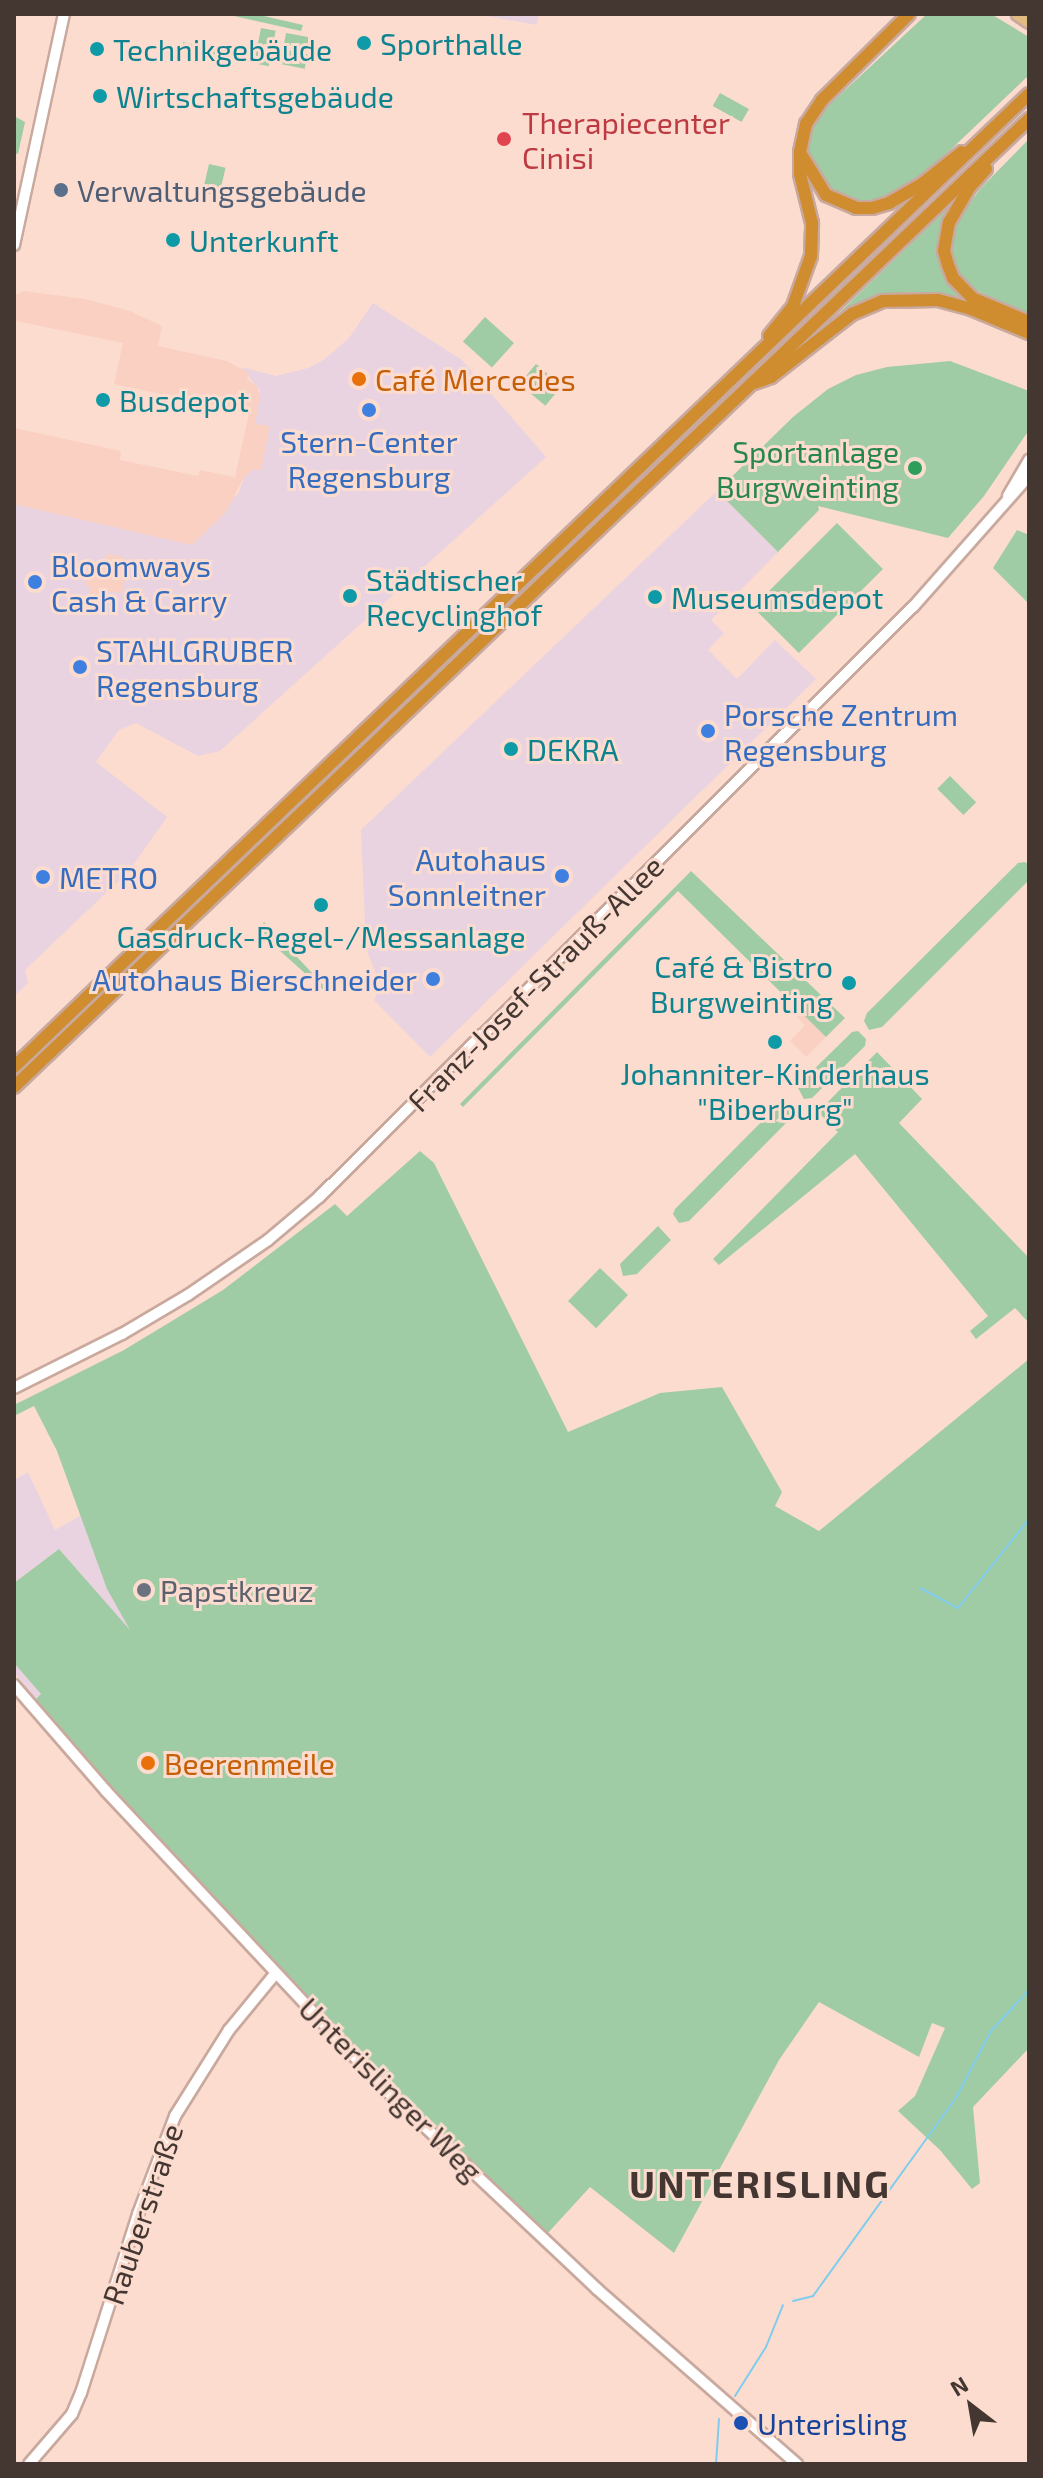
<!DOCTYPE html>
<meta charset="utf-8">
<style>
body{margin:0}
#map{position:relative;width:1043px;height:2478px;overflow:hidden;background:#fddcd0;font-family:"Exo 2",sans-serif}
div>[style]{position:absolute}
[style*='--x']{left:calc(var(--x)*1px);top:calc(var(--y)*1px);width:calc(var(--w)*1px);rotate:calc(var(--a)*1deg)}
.commercial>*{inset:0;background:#e9d3e0}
.built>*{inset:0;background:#f9d0c1}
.green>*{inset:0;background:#9fcca4;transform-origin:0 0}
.stream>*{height:2px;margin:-1px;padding:0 1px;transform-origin:1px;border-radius:1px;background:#80cced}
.roads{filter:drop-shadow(2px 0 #c9a99e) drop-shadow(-2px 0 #c9a99e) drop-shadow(0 2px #c9a99e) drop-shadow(0 -2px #c9a99e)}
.secondary>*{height:10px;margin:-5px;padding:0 5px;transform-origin:5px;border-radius:5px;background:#fff}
.primary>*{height:11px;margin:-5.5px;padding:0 5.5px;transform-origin:5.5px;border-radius:5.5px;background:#e2bb83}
.highway>*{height:12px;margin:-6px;padding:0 6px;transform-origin:6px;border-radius:6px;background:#cf8d30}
.dots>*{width:22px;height:22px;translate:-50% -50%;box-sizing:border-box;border:4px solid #fddcd0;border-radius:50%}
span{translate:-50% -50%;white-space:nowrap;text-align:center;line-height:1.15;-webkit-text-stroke:6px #fddcd0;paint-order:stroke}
.culture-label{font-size:30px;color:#0d838f}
.left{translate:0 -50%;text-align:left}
.right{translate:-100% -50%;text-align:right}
.health-label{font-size:30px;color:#be3a42}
.service-label{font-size:30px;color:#4e5e75}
.food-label{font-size:30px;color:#c56008}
.shop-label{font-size:30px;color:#366cbe}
.leisure-label{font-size:30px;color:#27864d}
.street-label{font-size:30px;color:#443732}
.worship-label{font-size:30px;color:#5b616d}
.transit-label{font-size:30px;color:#164399}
.district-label{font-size:38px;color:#443732;font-weight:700;letter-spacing:2px}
.frame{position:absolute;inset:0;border:16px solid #443732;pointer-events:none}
.north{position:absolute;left:931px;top:2366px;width:80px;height:80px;-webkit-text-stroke:6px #fddcd0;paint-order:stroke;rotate:329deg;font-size:22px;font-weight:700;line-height:32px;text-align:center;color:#443732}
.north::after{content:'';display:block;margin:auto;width:28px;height:36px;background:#443732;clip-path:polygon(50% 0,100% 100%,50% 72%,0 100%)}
</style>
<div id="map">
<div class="commercial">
<i style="clip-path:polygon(476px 14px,539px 14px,537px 25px)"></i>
<i style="clip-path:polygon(373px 303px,462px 360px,546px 457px,220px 751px,198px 756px,136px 723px,119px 730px,96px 762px,167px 817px,129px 871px,25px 970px,28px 983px,14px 996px,14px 504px,192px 545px,239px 492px,244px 477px,254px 469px,260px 470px,255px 424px,260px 391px,241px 367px,276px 376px,308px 368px,325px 359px,349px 338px)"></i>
<i style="clip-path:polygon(717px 491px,778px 552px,711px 620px,724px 633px,708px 650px,737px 679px,775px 640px,816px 679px,430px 1057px,374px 1000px,381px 985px,366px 949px,361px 830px)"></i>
<i style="clip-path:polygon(28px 1472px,55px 1530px,82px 1515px,107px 1589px,132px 1633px,59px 1549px,14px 1583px,14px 1480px)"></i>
<i style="clip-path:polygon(14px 1663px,42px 1695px,36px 1699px,14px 1672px)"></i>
</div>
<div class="built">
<i style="clip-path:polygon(24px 291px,85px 299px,130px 311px,162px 326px,158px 346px,227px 361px,249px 373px,247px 379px,257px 386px,260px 396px,255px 424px,270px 426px,261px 470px,254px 469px,244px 477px,226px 512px,192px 545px,14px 504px,14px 428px,121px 451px,120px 460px,198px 476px,200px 470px,235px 477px,249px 413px,114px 384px,123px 343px,16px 321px,14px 330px,15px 295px)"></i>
<i style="clip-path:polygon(107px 554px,124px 557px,121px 572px,126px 574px,122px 593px,108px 592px,105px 606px,87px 602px,91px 587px,85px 585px,89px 567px,103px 570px)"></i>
<i style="clip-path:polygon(795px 1006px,826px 1037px,806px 1057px,790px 1041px,805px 1025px,790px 1011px)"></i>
</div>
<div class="green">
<i style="clip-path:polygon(225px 14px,255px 14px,303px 25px,301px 31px)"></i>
<i style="clip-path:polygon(927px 14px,991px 14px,1029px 37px,1029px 75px,920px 179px,890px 197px,862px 203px,849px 202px,825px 189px,811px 166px,808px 153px,813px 126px,830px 104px)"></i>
<i style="left:261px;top:28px;width:15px;height:36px;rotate:11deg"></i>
<i style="left:286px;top:33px;width:27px;height:11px;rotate:10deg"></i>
<i style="left:183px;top:42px;width:55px;height:5px;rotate:13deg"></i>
<i style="left:282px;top:49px;width:26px;height:15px;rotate:11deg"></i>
<i style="left:720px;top:93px;width:33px;height:15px;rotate:29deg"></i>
<i style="clip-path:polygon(14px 116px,25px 122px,18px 154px,14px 153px)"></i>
<i style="clip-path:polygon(1029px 139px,1029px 316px,968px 286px,955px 266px,951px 247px,958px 219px,980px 189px)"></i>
<i style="left:209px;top:164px;width:17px;height:29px;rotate:13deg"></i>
<i style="clip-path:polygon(950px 206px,938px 245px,940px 265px,961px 297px,909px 292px,885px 295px,839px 313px)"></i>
<i style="left:485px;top:317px;width:39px;height:33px;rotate:42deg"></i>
<i style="clip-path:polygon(950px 361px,1029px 391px,1029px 430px,984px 496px,948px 538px,818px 506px,819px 510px,778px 552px,717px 491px,793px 417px,828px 389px,856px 375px,887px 367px)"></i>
<i style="left:536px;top:364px;width:34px;height:26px;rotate:40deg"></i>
<i style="left:837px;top:523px;width:65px;height:119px;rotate:45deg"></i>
<i style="clip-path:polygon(1017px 530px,1029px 535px,1029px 604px,993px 568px)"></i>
<i style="left:950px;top:776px;width:37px;height:18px;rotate:45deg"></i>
<i style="clip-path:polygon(1025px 862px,1029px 865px,1029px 880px,882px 1027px,869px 1030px,864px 1021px,867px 1013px,1018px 863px)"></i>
<i style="clip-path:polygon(691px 871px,845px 1018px,826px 1037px,678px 891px,463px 1107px,460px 1104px)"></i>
<i style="clip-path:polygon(264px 922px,330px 992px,328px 994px,259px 932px)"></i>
<i style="clip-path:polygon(858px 1031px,866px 1039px,865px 1046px,812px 1098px,804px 1099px,797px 1086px,852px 1032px)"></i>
<i style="clip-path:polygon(877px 1052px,922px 1099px,899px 1123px,1029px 1258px,1029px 1323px,1015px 1308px,976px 1339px,970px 1331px,988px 1316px,855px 1154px,719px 1265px,713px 1259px,838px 1132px,818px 1112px)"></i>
<i style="clip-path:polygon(784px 1099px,797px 1112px,689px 1221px,679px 1223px,673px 1214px,675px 1209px)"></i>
<i style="clip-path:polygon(420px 1151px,434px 1163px,568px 1432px,660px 1393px,722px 1387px,782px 1492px,775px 1506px,819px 1531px,1029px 1359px,1029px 2048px,973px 2107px,980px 2183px,972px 2189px,940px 2150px,898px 2111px,915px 2096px,945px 2028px,932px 2023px,919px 2057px,819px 2002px,779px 2060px,674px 2253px,590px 2187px,546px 2235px,387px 2083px,113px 1792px,36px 1699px,41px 1694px,14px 1663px,14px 1583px,59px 1549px,130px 1630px,107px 1589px,57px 1451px,34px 1406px,14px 1416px,14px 1405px,124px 1350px,223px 1290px,335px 1204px,347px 1216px)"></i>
<i style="clip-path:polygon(658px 1226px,671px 1240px,637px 1274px,623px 1276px,620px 1264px)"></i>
<i style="left:600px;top:1268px;width:39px;height:46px;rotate:44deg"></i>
</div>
<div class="stream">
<i style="--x:920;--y:1588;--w:43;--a:27.8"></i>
<i style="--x:958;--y:1608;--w:114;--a:-51.4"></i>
<i style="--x:793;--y:2301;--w:21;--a:-14"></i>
<i style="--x:813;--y:2296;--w:246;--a:-54.2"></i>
<i style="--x:957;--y:2096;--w:73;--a:-62.4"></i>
<i style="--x:991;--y:2031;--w:56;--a:-47.2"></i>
<i style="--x:735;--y:2396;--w:58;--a:-57.7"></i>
<i style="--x:766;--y:2347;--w:45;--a:-68"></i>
<i style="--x:716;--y:2464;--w:45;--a:-86.2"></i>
</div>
<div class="roads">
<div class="secondary">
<i style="--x:14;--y:245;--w:236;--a:-77.8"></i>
<i style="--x:1008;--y:496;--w:42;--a:-59.7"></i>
<i style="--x:14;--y:1388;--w:121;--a:-26.6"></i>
<i style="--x:122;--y:1334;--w:77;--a:-30.6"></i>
<i style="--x:188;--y:1295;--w:97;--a:-34.5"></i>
<i style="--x:268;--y:1240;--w:67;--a:-40.1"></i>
<i style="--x:319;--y:1197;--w:837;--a:-44.81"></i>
<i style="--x:913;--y:607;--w:175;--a:-48.5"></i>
<i style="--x:14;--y:1685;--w:140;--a:49"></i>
<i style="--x:106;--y:1791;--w:411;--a:46.9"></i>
<i style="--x:387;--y:2091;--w:289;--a:43.3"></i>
<i style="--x:597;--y:2289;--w:266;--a:41.2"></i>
<i style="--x:29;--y:2464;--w:66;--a:-49.3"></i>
<i style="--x:72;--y:2414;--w:23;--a:-67"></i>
<i style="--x:81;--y:2393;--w:188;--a:-72.3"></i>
<i style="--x:138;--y:2214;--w:105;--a:-69.3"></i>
<i style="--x:175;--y:2116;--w:102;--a:-57.9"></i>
<i style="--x:229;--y:2030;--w:72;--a:-50.6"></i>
</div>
<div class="primary">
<i style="--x:1017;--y:14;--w:14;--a:34"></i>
</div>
<div class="highway">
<i style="--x:802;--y:156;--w:46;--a:58.4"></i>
<i style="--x:826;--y:195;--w:33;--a:23"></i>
<i style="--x:856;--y:208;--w:16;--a:0"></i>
<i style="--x:872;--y:208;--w:18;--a:-16"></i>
<i style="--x:889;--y:203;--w:38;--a:-30"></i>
<i style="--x:922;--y:184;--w:51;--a:-38.7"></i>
<i style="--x:986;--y:169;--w:25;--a:132"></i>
<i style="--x:969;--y:188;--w:39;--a:120"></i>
<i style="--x:949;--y:222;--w:29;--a:100"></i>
<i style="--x:944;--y:251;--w:15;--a:74"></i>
<i style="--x:948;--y:265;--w:14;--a:69"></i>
<i style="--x:953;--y:278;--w:28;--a:46"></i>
<i style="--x:972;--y:298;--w:62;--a:22.8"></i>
<i style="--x:769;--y:336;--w:38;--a:-51"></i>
<i style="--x:793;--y:306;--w:53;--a:-70.2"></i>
<i style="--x:811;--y:256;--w:33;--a:-88"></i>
<i style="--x:812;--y:223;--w:50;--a:-103.8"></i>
<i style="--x:800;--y:174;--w:22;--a:-90"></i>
<i style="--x:800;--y:152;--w:29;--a:-78"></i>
<i style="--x:806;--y:124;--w:29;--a:-56"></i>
<i style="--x:822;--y:100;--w:122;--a:-44.7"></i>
<i style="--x:754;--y:383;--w:18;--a:-19"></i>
<i style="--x:771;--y:377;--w:103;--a:-37.9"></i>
<i style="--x:852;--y:314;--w:33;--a:-23"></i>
<i style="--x:882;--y:301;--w:56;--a:-1"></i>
<i style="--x:938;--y:300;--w:34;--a:15"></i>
<i style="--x:971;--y:309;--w:63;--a:22.5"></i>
<i style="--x:14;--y:1067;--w:1406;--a:-43.79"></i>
<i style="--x:14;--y:1087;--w:1403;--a:-43.64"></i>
</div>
</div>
<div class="dots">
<i style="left:364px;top:43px;background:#0f9aa8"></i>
<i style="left:97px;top:49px;background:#0f9aa8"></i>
<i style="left:100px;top:96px;background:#0f9aa8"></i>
<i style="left:504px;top:139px;background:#e0444e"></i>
<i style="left:61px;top:190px;background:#5c6f8a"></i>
<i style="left:173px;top:240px;background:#0f9aa8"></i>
<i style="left:359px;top:379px;background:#e8710a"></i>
<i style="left:103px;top:400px;background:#0f9aa8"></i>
<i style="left:369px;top:410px;background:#3f7fe0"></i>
<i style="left:915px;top:468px;background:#2e9e5b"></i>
<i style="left:35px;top:582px;background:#3f7fe0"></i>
<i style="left:350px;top:596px;background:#0f9aa8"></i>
<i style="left:655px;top:597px;background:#0f9aa8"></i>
<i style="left:80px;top:667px;background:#3f7fe0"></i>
<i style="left:708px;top:731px;background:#3f7fe0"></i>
<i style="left:511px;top:749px;background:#0f9aa8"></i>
<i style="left:562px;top:876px;background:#3f7fe0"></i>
<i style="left:43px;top:877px;background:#3f7fe0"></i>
<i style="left:321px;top:905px;background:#0f9aa8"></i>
<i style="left:433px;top:979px;background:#3f7fe0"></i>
<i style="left:849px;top:983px;background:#0f9aa8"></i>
<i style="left:775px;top:1042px;background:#0f9aa8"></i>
<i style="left:144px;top:1590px;background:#6b7280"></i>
<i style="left:148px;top:1763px;background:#e8710a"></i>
<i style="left:741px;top:2423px;background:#1a4fb4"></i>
</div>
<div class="culture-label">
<span class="left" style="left:380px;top:43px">Sporthalle</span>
<span class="left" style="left:113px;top:49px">Technikgebäude</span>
<span class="left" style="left:116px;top:96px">Wirtschaftsgebäude</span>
<span class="left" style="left:189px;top:240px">Unterkunft</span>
<span class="left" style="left:119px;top:400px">Busdepot</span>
<span class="left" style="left:366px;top:596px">Städtischer<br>Recyclinghof</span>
<span class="left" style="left:671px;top:597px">Museumsdepot</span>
<span class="left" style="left:527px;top:749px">DEKRA</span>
<span style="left:321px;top:936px">Gasdruck-Regel-/Messanlage</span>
<span class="right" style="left:833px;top:983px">Café &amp; Bistro<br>Burgweinting</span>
<span style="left:775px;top:1090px">Johanniter-Kinderhaus<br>"Biberburg"</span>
</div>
<div class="health-label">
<span class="left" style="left:522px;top:139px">Therapiecenter<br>Cinisi</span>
</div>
<div class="service-label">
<span class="left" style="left:77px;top:190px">Verwaltungsgebäude</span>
</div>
<div class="food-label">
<span class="left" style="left:375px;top:379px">Café Mercedes</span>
<span class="left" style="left:164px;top:1763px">Beerenmeile</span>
</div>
<div class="shop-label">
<span style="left:369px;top:458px">Stern-Center<br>Regensburg</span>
<span class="left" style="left:51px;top:582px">Bloomways<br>Cash &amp; Carry</span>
<span class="left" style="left:96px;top:667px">STAHLGRUBER<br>Regensburg</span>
<span class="left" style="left:724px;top:731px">Porsche Zentrum<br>Regensburg</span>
<span class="right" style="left:546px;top:876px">Autohaus<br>Sonnleitner</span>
<span class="left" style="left:59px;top:877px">METRO</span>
<span class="right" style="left:417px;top:979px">Autohaus Bierschneider</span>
</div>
<div class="leisure-label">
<span class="right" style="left:899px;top:468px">Sportanlage<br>Burgweinting</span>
</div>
<div class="street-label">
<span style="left:535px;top:983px;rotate:-45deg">Franz-Josef-Strauß-Allee</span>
<span style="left:391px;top:2089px;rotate:45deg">Unterislinger Weg</span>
<span style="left:142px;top:2214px;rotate:-71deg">Rauberstraße</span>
</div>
<div class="worship-label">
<span class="left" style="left:160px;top:1590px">Papstkreuz</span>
</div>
<div class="transit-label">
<span class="left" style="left:757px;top:2423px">Unterisling</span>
</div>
<div class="district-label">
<span style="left:760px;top:2184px">UNTERISLING</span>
</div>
<div class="frame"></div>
<div class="north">N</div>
</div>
